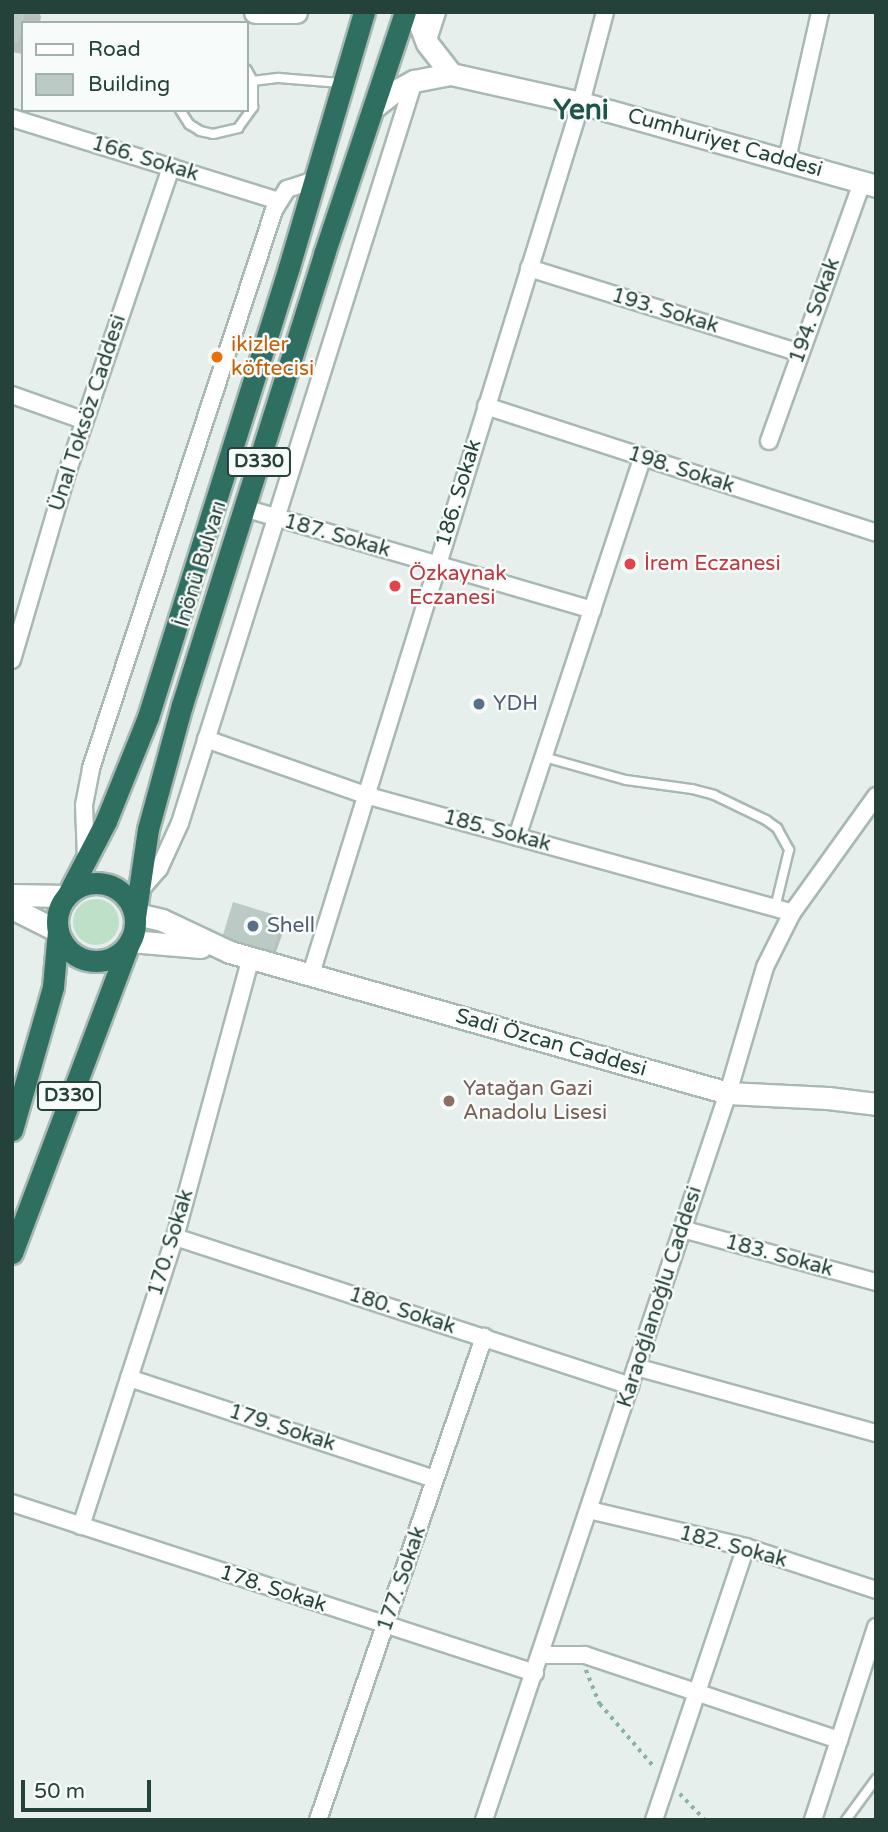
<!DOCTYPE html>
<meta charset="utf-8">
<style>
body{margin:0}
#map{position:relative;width:888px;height:1832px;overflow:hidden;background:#e6efeb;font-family:"Varela Round",sans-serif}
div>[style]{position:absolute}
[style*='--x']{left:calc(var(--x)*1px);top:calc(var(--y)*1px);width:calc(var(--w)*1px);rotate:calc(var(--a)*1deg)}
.green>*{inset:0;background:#bfe0c8}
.round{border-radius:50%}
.shadow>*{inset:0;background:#0003}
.building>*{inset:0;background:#bbcac4;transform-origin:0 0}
.path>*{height:3.5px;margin-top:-1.75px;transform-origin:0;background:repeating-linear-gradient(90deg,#86b3a5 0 3.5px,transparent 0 8.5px)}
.roads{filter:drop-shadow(2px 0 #a8b8b2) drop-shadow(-2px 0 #a8b8b2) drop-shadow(0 2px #a8b8b2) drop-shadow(0 -2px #a8b8b2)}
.lane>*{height:8px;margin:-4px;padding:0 4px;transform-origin:4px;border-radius:4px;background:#fff}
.street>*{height:16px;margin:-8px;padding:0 8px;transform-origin:8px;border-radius:8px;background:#fff}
.secondary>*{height:21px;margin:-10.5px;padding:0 10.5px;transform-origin:10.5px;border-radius:10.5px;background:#fff}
.highway>*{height:21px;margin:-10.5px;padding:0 10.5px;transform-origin:10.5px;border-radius:10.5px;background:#2f6f62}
.highway>.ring{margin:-10.5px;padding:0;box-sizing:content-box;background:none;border:21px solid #2f6f62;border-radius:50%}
.dots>*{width:19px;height:19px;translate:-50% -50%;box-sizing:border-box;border:4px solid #f7fbf9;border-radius:50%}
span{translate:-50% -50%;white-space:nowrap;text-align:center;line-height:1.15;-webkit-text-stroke:5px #f7fbf9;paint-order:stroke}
.shield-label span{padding:2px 5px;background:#f7fbf9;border:2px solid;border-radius:5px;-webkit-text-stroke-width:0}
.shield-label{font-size:19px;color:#24423a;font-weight:700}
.street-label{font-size:21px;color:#24423a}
.food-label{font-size:21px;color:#c56008}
.left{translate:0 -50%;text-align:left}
.health-label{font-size:21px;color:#be3a42}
.service-label{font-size:21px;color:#4e5e75}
.education-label{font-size:21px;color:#785e54}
.district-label{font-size:28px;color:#1f5548;font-weight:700}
.frame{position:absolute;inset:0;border:14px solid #24423a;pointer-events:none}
.legend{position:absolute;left:21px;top:21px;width:228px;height:91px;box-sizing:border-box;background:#f7fbf9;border:2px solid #a3b1ad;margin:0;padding:9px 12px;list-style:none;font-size:21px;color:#24423a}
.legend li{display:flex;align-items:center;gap:14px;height:35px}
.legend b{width:35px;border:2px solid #a3b1ad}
.scale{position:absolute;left:21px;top:1780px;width:130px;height:32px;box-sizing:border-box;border:4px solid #24423a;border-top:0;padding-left:9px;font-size:21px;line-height:24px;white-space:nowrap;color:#24423a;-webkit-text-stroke:5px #f7fbf9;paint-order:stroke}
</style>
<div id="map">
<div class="green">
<i class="round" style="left:73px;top:899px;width:46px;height:46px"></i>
</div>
<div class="shadow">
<i style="clip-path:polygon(12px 12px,38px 12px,41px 16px,40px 23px,23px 23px,23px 54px,12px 52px)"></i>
<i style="clip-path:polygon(283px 920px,286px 923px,274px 958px,225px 943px)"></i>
</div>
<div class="building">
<i style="clip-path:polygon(12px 12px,25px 12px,18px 43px,12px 42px)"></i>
<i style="left:233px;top:902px;width:53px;height:40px;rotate:17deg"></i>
</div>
<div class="path">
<i style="--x:586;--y:1670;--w:37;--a:68"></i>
<i style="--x:600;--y:1704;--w:84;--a:49.3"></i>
<i style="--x:680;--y:1794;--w:36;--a:46"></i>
</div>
<div class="roads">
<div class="lane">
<i style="--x:253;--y:81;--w:26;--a:-7"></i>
<i style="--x:279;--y:78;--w:61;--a:4.7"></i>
<i style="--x:180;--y:110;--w:17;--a:57"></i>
<i style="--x:189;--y:124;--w:13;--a:32"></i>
<i style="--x:200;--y:131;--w:13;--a:13"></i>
<i style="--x:213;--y:134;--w:26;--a:-13"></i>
<i style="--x:238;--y:128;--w:26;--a:-54"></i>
<i style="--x:253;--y:107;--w:26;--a:-90"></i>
<i style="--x:253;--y:81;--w:13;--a:-119"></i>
<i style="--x:544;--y:757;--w:85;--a:15.7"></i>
<i style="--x:626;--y:780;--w:67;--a:7.8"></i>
<i style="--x:692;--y:789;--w:23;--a:15"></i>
<i style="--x:714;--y:795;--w:58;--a:25.7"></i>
<i style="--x:766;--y:820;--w:14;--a:36"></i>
<i style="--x:777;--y:828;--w:25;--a:61"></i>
<i style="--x:789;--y:850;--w:60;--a:103.6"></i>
<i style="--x:846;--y:1820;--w:51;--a:-53.8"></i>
</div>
<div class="street">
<i style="--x:427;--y:43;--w:33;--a:-72"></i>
<i style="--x:12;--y:118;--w:279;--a:17.3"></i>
<i style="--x:787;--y:159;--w:151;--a:-77.3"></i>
<i style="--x:529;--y:268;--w:284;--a:17.4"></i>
<i style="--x:12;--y:395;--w:77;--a:19.6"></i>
<i style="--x:486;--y:406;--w:410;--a:18"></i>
<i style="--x:769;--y:441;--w:275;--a:-70.2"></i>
<i style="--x:244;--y:508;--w:363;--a:16.3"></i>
<i style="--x:12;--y:660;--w:198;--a:-73.6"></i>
<i style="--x:68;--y:470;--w:320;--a:-71.2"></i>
<i style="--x:206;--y:739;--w:169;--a:19.4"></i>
<i style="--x:365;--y:795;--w:443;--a:15.4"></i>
<i style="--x:517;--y:837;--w:399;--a:-71.7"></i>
<i style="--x:86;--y:859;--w:54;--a:-92.1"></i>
<i style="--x:84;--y:805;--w:38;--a:-79"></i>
<i style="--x:91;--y:768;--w:587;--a:-71.84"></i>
<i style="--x:274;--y:210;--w:25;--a:-58"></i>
<i style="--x:287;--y:189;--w:28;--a:-18"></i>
<i style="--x:137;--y:894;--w:33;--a:-49"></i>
<i style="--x:159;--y:869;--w:51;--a:-65.5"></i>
<i style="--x:180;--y:823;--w:778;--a:-72.5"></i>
<i style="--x:311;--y:974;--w:912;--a:-72.78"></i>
<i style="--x:581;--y:103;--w:94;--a:-75.2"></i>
<i style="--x:682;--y:1229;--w:201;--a:15.3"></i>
<i style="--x:175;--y:1237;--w:479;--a:18.1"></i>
<i style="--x:636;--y:1367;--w:249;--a:15.4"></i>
<i style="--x:129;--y:1378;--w:322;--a:18.3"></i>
<i style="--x:12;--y:1503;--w:550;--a:18.01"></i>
<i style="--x:589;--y:1510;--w:161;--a:13.3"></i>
<i style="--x:746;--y:1547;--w:137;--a:18.3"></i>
<i style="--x:81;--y:1526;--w:304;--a:-72"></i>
<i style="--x:175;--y:1237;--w:289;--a:-74.8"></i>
<i style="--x:540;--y:1655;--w:45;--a:0"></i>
<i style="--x:585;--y:1655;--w:268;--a:18.5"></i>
<i style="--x:318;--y:1820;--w:511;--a:-71.03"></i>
<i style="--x:484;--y:1820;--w:767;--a:-71.45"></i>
<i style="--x:728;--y:1093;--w:131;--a:-73.6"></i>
<i style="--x:765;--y:967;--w:60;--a:-63.4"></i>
<i style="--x:792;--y:913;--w:144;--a:-54.3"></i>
<i style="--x:654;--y:1820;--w:288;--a:-71.4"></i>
<i style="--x:813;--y:1820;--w:203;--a:-71.9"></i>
</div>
<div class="secondary">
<i style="--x:255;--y:12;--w:41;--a:0"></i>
<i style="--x:415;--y:12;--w:33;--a:69"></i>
<i style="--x:427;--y:43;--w:39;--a:52"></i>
<i style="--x:373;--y:108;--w:24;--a:-38"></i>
<i style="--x:392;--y:93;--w:25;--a:-29"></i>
<i style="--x:414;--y:81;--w:38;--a:-11"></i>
<i style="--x:451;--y:74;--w:133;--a:12.6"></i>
<i style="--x:581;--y:103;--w:306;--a:15.7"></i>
<i style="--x:12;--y:895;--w:55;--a:1"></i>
<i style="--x:12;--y:908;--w:51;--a:26.6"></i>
<i style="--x:135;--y:917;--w:10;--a:-6"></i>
<i style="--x:145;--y:916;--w:17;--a:13"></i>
<i style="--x:162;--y:920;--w:75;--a:25.2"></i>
<i style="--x:230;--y:952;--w:518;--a:15.81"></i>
<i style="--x:728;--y:1093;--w:100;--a:2.9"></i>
<i style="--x:828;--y:1098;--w:48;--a:7.1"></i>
<i style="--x:130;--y:941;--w:71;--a:4.8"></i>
</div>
<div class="highway">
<i class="ring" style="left:57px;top:883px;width:57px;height:57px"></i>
<i style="--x:67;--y:896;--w:85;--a:-62.5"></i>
<i style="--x:106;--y:821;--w:112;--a:-68"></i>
<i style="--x:148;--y:717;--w:472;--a:-72.6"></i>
<i style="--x:289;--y:267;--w:266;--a:-73.6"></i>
<i style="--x:135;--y:917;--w:89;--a:-81.6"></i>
<i style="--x:148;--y:829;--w:129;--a:-74.7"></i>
<i style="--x:182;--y:705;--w:473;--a:-72.5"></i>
<i style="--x:324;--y:254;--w:255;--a:-71.5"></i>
<i style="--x:12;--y:1130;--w:149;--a:-74"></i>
<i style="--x:53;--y:987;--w:56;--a:-84.9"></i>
<i style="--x:12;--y:1253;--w:334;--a:-69.3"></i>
</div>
</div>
<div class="dots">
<i style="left:217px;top:357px;background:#e8710a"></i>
<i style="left:630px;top:564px;background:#e0444e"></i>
<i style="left:395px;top:586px;background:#e0444e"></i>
<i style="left:479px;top:704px;background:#5c6f8a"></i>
<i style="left:253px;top:926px;background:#5c6f8a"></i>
<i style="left:449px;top:1101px;background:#8d6e63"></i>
</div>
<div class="shield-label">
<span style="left:259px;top:462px">D330</span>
<span style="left:69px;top:1096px">D330</span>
</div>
<div class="street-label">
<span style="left:725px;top:143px;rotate:16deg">Cumhuriyet Caddesi</span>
<span style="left:145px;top:159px;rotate:17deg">166. Sokak</span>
<span style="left:665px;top:311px;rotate:17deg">193. Sokak</span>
<span style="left:815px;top:311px;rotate:-70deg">194. Sokak</span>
<span style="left:88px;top:413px;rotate:-72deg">Ünal Toksöz Caddesi</span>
<span style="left:681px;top:470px;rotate:18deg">198. Sokak</span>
<span style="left:459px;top:493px;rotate:-73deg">186. Sokak</span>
<span style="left:337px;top:536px;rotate:16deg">187. Sokak</span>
<span style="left:201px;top:564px;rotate:-73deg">İnönü Bulvarı</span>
<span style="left:497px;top:831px;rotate:15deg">185. Sokak</span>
<span style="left:551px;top:1043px;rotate:16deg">Sadi Özcan Caddesi</span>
<span style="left:171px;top:1243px;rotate:-73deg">170. Sokak</span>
<span style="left:779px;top:1256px;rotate:15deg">183. Sokak</span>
<span style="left:660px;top:1297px;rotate:-72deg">Karaoğlanoğlu Caddesi</span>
<span style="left:402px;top:1311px;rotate:18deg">180. Sokak</span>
<span style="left:282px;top:1428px;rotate:18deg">179. Sokak</span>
<span style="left:733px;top:1547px;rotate:15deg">182. Sokak</span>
<span style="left:402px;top:1579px;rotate:-71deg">177. Sokak</span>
<span style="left:273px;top:1589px;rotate:18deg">178. Sokak</span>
</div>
<div class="food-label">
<span class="left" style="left:231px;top:357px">ikizler<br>köftecisi</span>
</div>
<div class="health-label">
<span class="left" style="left:644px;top:564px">İrem Eczanesi</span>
<span class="left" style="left:409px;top:586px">Özkaynak<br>Eczanesi</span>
</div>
<div class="service-label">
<span class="left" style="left:493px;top:704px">YDH</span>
<span class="left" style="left:267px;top:926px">Shell</span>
</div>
<div class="education-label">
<span class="left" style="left:463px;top:1101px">Yatağan Gazi<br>Anadolu Lisesi</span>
</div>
<div class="district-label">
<span style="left:581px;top:110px">Yeni</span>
</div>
<div class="frame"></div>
<ul class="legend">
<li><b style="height:9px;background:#fff"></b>Road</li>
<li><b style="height:19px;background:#bbcac4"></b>Building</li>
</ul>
<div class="scale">50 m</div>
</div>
